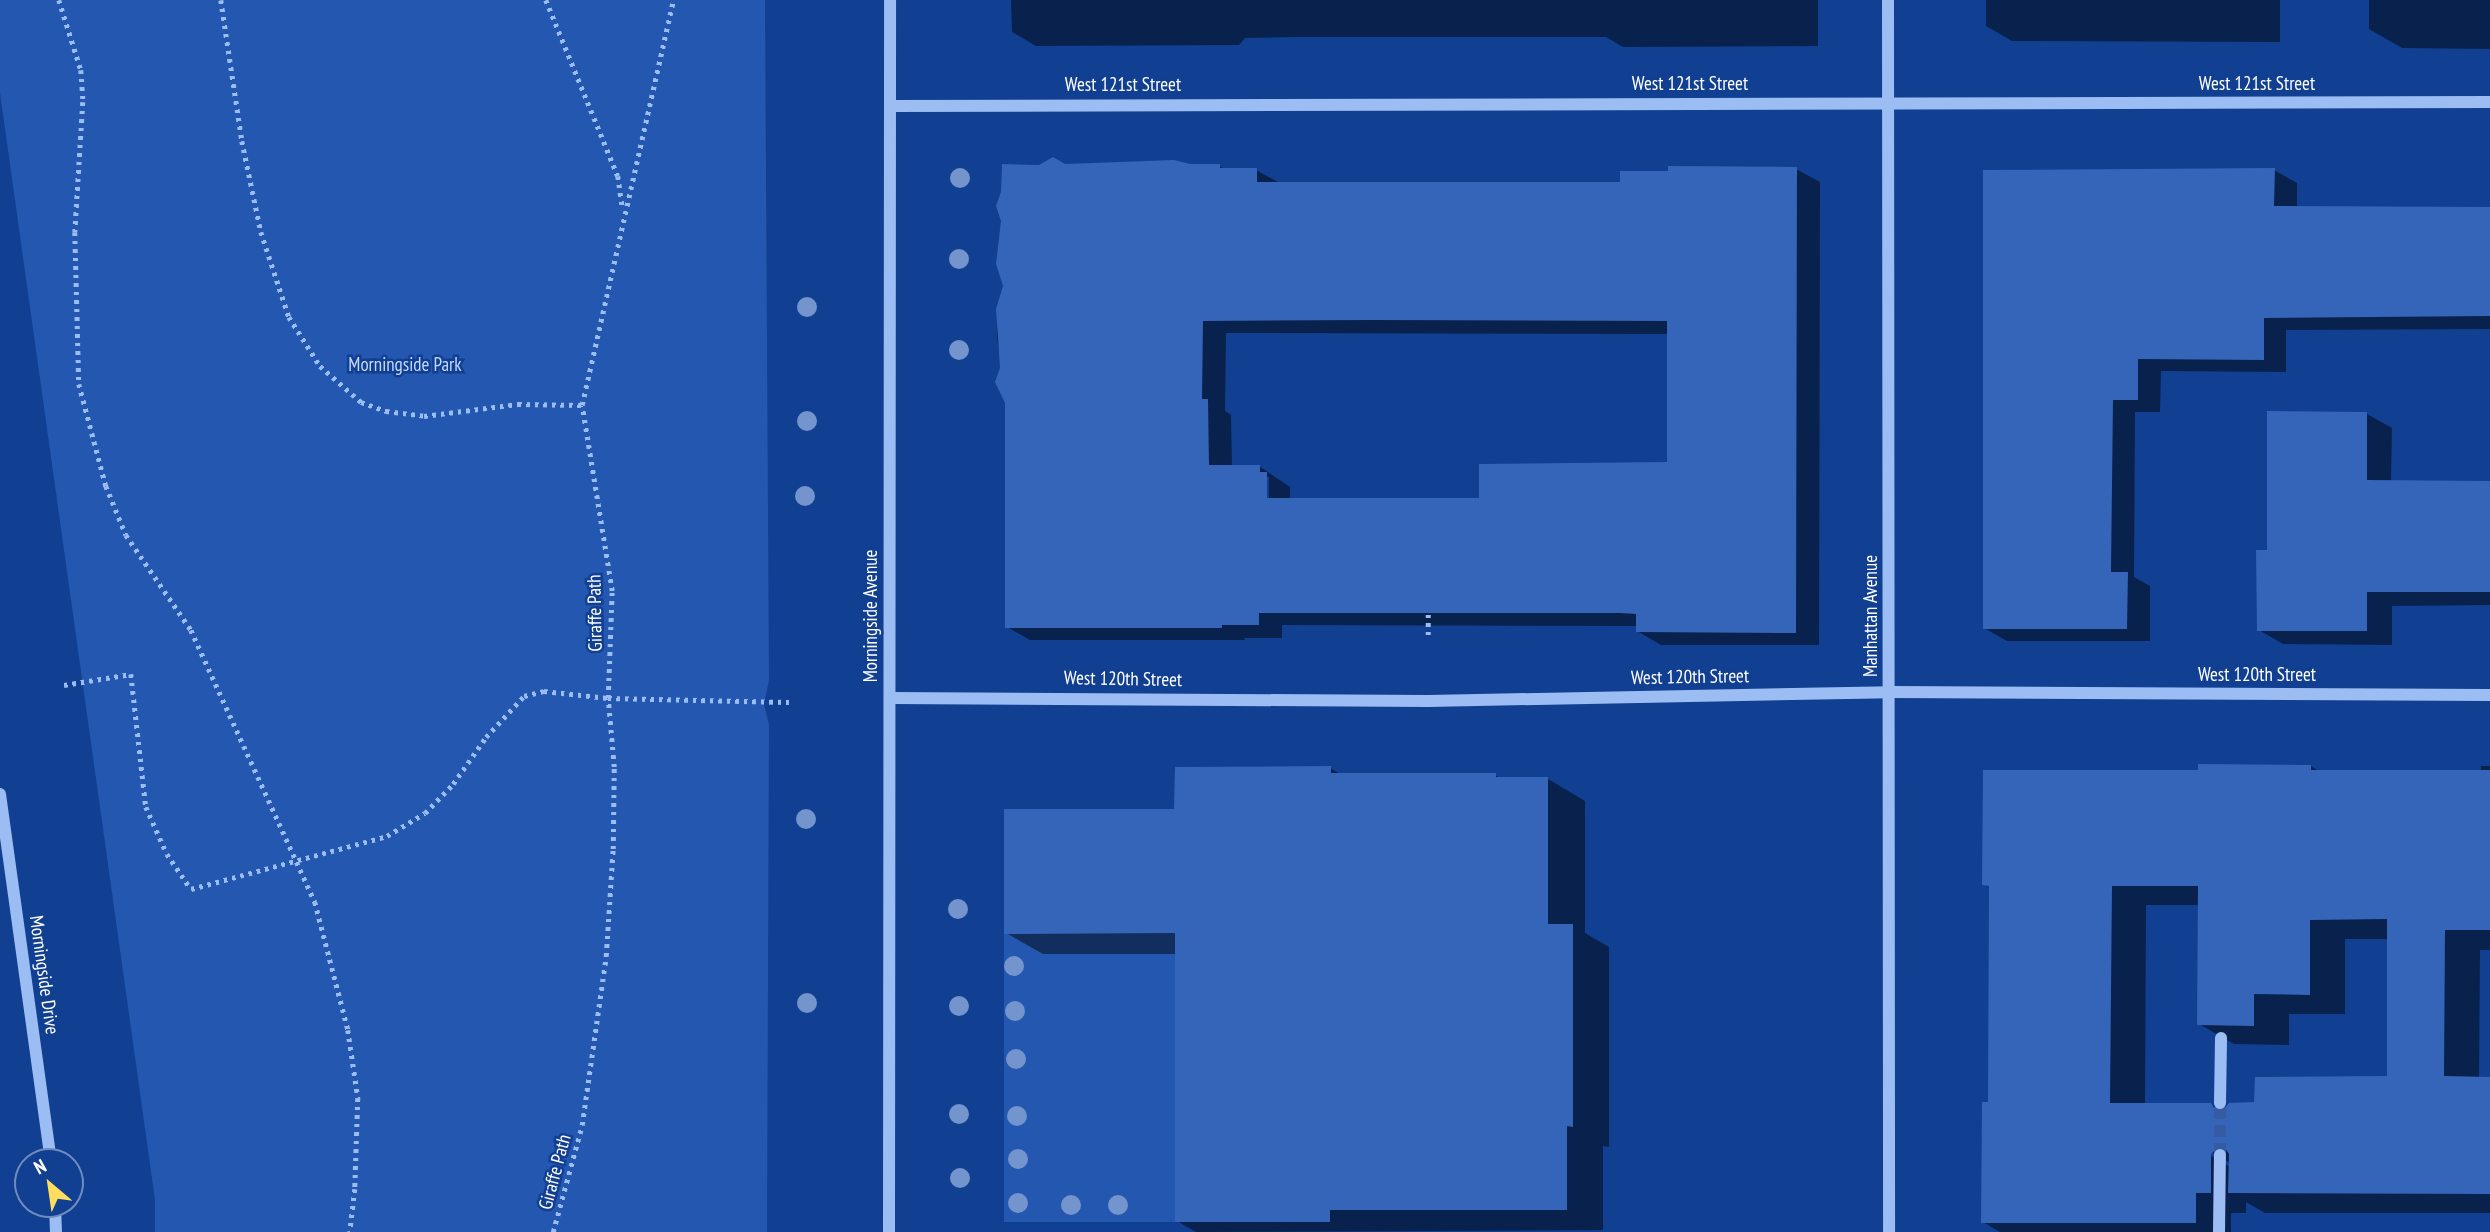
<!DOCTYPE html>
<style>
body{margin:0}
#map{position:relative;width:2490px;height:1232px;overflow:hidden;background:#113f91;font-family:"PT Sans Narrow",sans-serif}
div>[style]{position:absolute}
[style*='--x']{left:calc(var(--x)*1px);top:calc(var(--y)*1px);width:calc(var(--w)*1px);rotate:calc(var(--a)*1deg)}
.green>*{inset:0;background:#2357b0;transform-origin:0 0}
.shadow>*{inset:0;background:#0007}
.building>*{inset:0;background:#3465b8}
.minor-tunnel>*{height:12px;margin-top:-6px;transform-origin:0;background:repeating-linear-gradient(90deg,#355ca2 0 12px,transparent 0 18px)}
.path>*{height:4.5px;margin-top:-2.25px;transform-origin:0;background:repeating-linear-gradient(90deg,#9cbdf3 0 3.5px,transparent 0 8.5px)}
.minor>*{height:12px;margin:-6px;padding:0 6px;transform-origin:6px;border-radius:6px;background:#9cbdf3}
.trees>*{width:20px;height:20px;margin:-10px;border-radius:50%;background:#7394cc}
span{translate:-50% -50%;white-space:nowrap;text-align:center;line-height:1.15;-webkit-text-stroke:5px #113f91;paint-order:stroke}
.street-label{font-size:19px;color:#fff}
.park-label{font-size:19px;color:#c4d9fd}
.north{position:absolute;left:14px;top:1148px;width:70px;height:70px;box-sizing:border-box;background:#113f91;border:2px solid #708cbd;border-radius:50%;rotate:331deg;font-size:19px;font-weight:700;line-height:28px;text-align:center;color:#fff}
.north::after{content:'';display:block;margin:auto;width:24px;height:32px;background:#ffdd5e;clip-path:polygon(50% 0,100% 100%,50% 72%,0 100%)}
</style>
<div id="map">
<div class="green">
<i style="clip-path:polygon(0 0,765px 0,769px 681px,764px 704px,769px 725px,767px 1232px,155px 1232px,155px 1200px,0 93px)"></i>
<i style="left:1175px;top:933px;width:289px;height:171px;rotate:90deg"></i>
</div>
<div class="shadow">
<i style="clip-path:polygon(1011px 0,1818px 0,1818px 46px,1623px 47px,1606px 37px,1292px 37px,1245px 38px,1239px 45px,1036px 46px,1012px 32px)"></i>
<i style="clip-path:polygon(1986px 0,2280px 0,2280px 42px,2012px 41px,1986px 26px)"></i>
<i style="clip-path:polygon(2369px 0,2490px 0,2490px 49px,2402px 48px,2369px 29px)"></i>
<i style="clip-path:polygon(evenodd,1064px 165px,1219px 166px,1226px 170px,1256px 170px,1280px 183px,1622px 184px,1796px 169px,1820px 182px,1819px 645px,1661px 645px,1637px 631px,1637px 626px,1282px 625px,1282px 638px,1244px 638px,1245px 640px,1030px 640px,1007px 627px,1007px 403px,997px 337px,997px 309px,1064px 165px,1226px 333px,1669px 334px,1669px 464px,1481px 500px,1290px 500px,1290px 487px,1259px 466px,1232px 467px,1231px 415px,1225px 411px,1226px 333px,1064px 165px,1266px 477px,1269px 477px,1269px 506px,1265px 506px,1266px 477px)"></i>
<i style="clip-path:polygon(2274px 170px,2297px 183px,2297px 208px,2490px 208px,2490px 329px,2286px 330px,2286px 372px,2161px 371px,2160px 412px,2135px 412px,2134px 577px,2150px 586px,2150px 641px,2007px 641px,1984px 628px,1984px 172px)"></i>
<i style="clip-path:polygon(2367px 414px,2392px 428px,2391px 482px,2490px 482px,2490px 605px,2392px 606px,2392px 645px,2283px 644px,2259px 630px,2269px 551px)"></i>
<i style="clip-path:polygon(evenodd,2311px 766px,2320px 772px,2481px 772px,2481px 766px,2490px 766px,2490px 950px,2480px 950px,2479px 1078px,2490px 1078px,2490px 1213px,2265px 1213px,2246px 1202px,2246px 1213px,2231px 1213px,2231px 1232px,2000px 1232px,1983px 1222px,1990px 1104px,1991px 888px,1984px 884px,2200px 771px,2311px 766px,2146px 905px,2200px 905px,2199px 1024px,2234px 1044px,2289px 1045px,2289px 1014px,2345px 1014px,2345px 939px,2389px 939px,2389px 1078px,2223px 1112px,2211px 1105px,2145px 1105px,2146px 905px,2311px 766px,2205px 1148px,2230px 1163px,2230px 1167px,2203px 1151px,2205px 1148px)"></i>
<i style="clip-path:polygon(1330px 768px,1342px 775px,1495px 775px,1502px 779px,1548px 779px,1585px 801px,1585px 933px,1609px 947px,1609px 1147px,1603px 1146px,1603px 1230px,1196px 1232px,1177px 1221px,1177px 954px,1043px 954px,1006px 933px,1176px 811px)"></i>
</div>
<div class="building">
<i style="clip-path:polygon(evenodd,1053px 157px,1065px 164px,1174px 160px,1190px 164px,1220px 164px,1220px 168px,1257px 168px,1257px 182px,1620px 182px,1620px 171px,1668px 171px,1668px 166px,1797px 167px,1796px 633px,1636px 632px,1636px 614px,1620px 613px,1259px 613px,1259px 625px,1222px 625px,1222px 628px,1005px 628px,1005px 403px,995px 382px,1000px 368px,996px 309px,1003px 286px,996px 264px,1001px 221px,996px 206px,1001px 192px,1002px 164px,1039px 165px,1053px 157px,1371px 320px,1667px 321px,1667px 462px,1479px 464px,1479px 498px,1267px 498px,1267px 472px,1260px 472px,1260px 465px,1209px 465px,1208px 399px,1202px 399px,1203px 321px,1371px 320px)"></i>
<i style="clip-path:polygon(2275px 168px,2274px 206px,2490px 207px,2490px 316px,2264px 318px,2264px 360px,2138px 359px,2138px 400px,2113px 400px,2111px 572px,2128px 572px,2127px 629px,1983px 629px,1983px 170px)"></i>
<i style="clip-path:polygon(2267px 411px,2367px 412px,2367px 480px,2490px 481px,2490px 592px,2367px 592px,2367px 631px,2257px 631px,2256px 550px,2267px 550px)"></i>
<i style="clip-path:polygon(evenodd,2198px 764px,2311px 765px,2311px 770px,2490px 770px,2490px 930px,2445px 930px,2444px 1076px,2490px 1077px,2490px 1194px,2228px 1193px,2229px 1154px,2225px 1148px,2219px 1146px,2211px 1154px,2211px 1193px,2196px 1193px,2196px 1223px,1981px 1223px,1982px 1102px,1988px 1102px,1989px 886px,1982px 885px,1983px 770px,2198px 770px,2198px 764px,2112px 886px,2198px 886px,2197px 1025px,2254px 1026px,2254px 994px,2310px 995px,2310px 920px,2387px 919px,2387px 1076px,2255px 1077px,2254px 1102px,2229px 1103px,2221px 1112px,2215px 1110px,2211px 1103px,2110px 1103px,2112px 886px)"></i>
<i style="clip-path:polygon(1331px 766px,1331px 773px,1496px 773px,1496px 777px,1548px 777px,1548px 924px,1573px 924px,1573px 1127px,1567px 1126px,1567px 1210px,1330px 1210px,1330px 1222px,1175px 1222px,1175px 933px,1004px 934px,1004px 809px,1174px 809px,1175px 767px)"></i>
</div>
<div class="minor-tunnel">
<i style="--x:2220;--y:1155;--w:52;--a:-90"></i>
</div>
<div class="path">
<i style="--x:59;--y:0;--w:73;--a:72.6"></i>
<i style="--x:81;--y:70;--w:32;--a:86"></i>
<i style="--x:83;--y:102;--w:130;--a:93.5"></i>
<i style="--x:75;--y:232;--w:152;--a:88.5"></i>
<i style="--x:79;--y:384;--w:106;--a:75.2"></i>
<i style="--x:106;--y:486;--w:53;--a:67.8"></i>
<i style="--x:126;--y:535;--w:115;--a:55.6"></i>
<i style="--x:191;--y:630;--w:299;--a:65.5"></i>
<i style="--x:315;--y:902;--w:132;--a:75.5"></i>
<i style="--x:348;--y:1030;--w:69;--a:81.6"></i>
<i style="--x:358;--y:1098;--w:91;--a:91.9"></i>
<i style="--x:355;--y:1189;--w:43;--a:96.6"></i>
<i style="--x:221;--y:0;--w:143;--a:81.5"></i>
<i style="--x:242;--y:141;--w:93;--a:78.2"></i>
<i style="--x:261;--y:232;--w:89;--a:71.8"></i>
<i style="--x:289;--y:317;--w:58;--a:57.7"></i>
<i style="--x:320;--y:366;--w:55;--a:41.3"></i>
<i style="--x:361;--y:402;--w:27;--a:20"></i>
<i style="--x:386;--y:411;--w:38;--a:7"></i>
<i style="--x:424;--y:416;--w:95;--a:-7.3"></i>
<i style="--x:518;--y:404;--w:64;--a:0.9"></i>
<i style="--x:546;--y:0;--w:190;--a:67.8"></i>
<i style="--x:618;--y:176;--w:34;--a:82"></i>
<i style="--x:1428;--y:635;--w:22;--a:-90"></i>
<i style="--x:64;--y:685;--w:68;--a:-9.3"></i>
<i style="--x:131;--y:674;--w:134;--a:83.6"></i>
<i style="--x:146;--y:807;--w:51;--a:65.9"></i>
<i style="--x:167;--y:854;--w:42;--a:55.6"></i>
<i style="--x:191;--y:889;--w:203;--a:-15.1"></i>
<i style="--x:387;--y:836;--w:44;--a:-31.2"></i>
<i style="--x:425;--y:813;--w:40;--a:-46"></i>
<i style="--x:453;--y:784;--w:57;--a:-54.9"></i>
<i style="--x:486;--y:737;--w:56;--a:-47.2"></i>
<i style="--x:524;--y:696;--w:21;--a:-14"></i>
<i style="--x:544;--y:691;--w:64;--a:6.2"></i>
<i style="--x:608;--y:698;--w:181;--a:1.3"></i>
<i style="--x:553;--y:1232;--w:111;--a:-74.8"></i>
<i style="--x:582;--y:1125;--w:171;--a:-81.9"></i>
<i style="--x:606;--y:956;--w:107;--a:-86.3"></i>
<i style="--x:613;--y:849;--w:82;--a:-89.3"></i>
<i style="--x:614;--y:767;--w:69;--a:-95"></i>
<i style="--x:608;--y:698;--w:107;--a:-87.9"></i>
<i style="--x:612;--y:591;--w:188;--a:-99.2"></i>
<i style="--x:582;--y:405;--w:415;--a:-77.3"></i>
</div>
<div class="minor">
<i style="--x:1888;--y:0;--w:1232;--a:89.95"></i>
<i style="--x:890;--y:106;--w:1600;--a:-0.14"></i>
<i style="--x:890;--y:698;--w:538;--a:0.32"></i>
<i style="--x:1428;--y:701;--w:462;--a:-1.1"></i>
<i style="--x:1890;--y:692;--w:600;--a:0.29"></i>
<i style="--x:0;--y:794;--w:372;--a:82.1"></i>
<i style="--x:2220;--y:1103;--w:65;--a:-89.1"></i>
<i style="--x:55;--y:1204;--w:28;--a:88"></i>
<i style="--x:889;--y:1232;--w:1232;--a:-89.95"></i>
<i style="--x:2219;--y:1232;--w:77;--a:-89.3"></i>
</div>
<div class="trees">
<i style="left:960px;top:178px"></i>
<i style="left:959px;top:259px"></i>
<i style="left:807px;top:307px"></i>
<i style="left:959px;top:350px"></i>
<i style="left:807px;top:421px"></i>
<i style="left:805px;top:496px"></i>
<i style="left:806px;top:819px"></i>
<i style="left:958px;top:909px"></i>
<i style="left:1014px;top:966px"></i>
<i style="left:807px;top:1003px"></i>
<i style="left:959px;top:1006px"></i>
<i style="left:1015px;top:1011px"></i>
<i style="left:1016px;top:1059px"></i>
<i style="left:959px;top:1114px"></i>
<i style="left:1017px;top:1116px"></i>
<i style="left:1018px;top:1159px"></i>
<i style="left:960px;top:1178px"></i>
<i style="left:1018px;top:1203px"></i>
<i style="left:1071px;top:1205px"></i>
<i style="left:1118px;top:1205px"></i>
</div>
<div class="street-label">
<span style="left:1690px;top:84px">West 121st Street</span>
<span style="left:2257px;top:84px">West 121st Street</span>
<span style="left:1123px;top:85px">West 121st Street</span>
<span style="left:595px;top:613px;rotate:-91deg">Giraffe Path</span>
<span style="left:871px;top:616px;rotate:-90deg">Morningside Avenue</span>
<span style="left:1871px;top:616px;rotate:-90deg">Manhattan Avenue</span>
<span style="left:2257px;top:675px">West 120th Street</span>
<span style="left:1690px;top:677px;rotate:-1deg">West 120th Street</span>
<span style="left:1123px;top:679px;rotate:1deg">West 120th Street</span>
<span style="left:44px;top:975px;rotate:82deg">Morningside Drive</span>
<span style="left:555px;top:1172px;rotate:-75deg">Giraffe Path</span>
</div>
<div class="park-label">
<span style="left:405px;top:365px">Morningside Park</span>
</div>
<div class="north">N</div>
</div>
